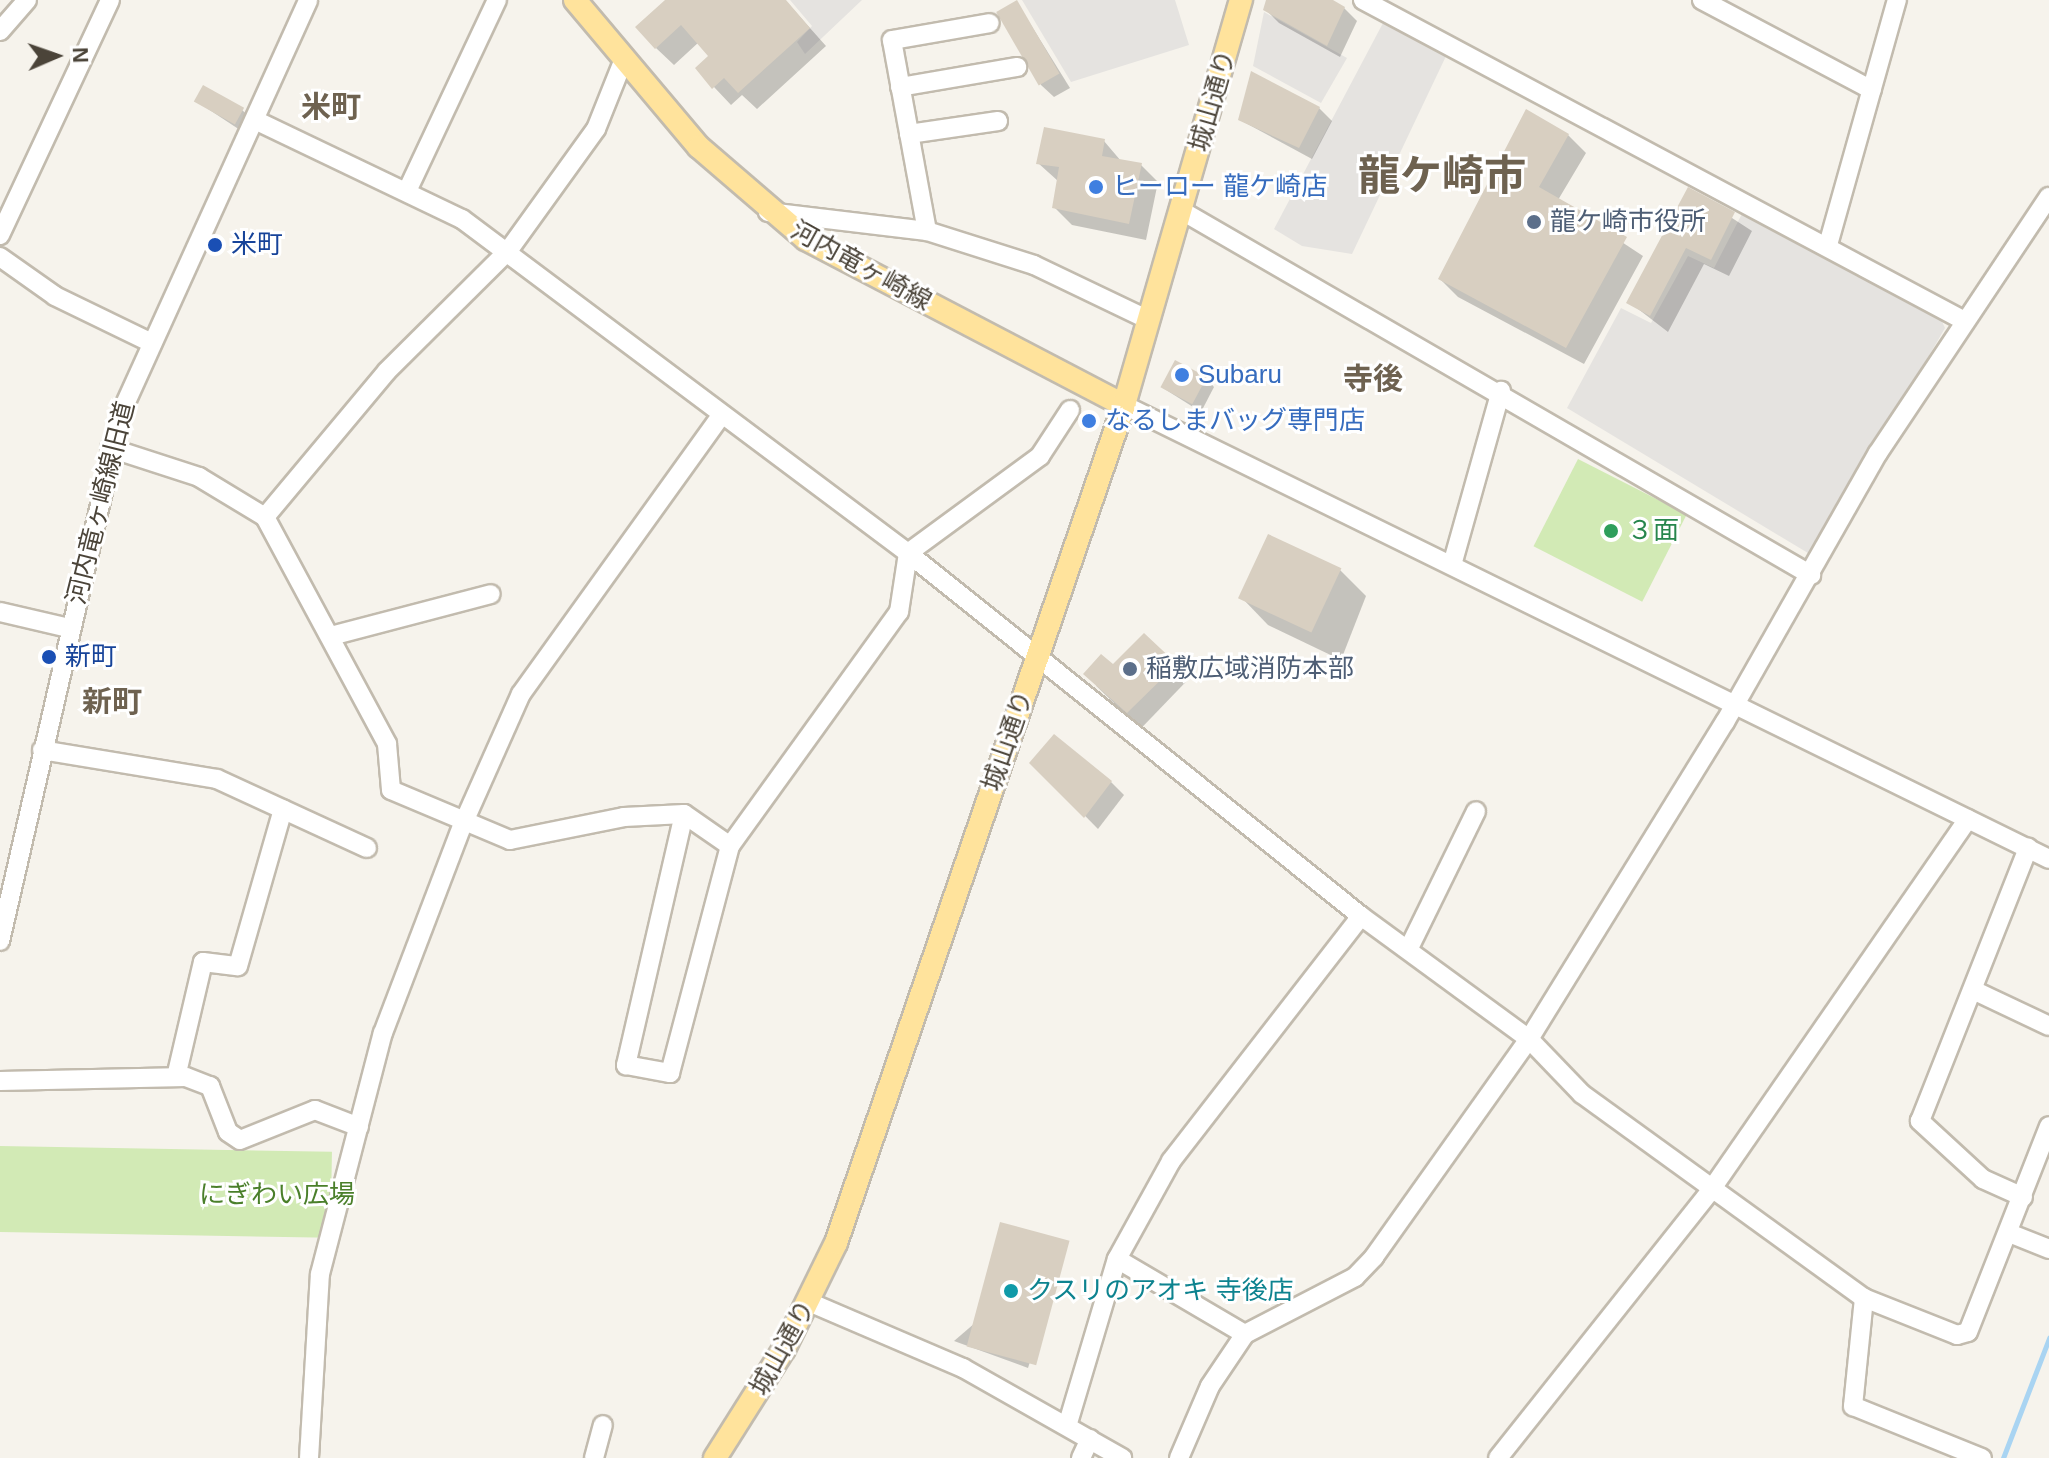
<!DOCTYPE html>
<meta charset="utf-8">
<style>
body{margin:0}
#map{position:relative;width:2049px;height:1458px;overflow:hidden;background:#f6f3ec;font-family:Helvetica,"Noto Sans JP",sans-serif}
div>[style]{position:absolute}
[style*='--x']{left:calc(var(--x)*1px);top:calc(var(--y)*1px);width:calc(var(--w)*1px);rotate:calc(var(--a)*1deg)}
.green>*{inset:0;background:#d2eab5;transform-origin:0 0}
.parking>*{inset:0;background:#e5e3e0}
.shadow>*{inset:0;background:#0003;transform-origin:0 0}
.stream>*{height:5px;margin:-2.5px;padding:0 2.5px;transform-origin:2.5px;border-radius:2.5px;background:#a9d4f2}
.building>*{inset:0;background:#d8cfc1;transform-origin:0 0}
.roads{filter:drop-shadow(2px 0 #c2bbae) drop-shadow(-2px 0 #c2bbae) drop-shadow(0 2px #c2bbae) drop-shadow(0 -2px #c2bbae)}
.minor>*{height:18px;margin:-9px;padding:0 9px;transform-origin:9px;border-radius:9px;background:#fff}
.major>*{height:22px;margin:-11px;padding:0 11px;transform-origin:11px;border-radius:11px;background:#ffe39c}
.dots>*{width:22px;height:22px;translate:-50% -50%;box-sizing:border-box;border:4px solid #fff;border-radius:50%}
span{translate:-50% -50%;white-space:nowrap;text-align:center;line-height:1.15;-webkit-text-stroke:6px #fff;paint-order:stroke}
.street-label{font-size:26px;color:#4b4439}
.shop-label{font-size:26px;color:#366cbe}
.left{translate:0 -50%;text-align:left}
.service-label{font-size:26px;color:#4e5e75}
.transit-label{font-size:26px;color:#164399}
.leisure-label{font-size:26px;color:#27864d}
.park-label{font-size:26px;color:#4a7f2a}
.culture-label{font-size:26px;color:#0d838f}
.quarter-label{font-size:30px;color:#6e6250;font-weight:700}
.town-label{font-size:42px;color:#6e6250;font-weight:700}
.north{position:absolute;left:16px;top:16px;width:80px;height:80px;-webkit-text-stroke:6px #fff;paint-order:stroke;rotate:88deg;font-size:22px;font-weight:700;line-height:32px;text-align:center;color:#4b4439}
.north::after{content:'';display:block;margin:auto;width:28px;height:36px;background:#4b4439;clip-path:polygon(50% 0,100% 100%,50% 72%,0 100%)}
</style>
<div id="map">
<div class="green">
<i style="left:1578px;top:459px;width:122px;height:98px;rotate:27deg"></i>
<i style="left:0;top:1146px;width:332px;height:86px;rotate:1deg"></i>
</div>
<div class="parking">
<i style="clip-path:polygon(790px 0,862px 0,805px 54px,797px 42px,812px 26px)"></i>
<i style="clip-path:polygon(1022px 0,1175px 0,1189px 45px,1071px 82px)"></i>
<i style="clip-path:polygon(1264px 12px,1347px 58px,1321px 103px,1253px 66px)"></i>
<i style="clip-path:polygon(1383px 23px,1447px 54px,1352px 254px,1302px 246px,1274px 229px)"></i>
<i style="clip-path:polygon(1745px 208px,1940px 317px,1945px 328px,1813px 556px,1567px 408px,1621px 308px,1651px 323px,1688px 256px,1714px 268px)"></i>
</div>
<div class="shadow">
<i style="clip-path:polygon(668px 0,785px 0,826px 46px,757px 109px,742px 95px,731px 105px,714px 87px,711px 56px,699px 42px,674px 65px,656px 48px)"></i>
<i style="clip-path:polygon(1268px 0,1328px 0,1344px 8px,1357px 21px,1340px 57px,1279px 23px,1266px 10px)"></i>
<i style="clip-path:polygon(1016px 1px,1070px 88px,1054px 97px,1041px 85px)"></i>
<i style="clip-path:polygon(196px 101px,242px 110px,251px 118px,243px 132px)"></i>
<i style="clip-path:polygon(1319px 108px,1332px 121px,1312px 159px,1240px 120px)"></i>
<i style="clip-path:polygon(1568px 135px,1586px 153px,1558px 200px,1643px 256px,1584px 364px,1458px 297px,1440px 279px)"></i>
<i style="clip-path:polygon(1104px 141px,1121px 161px,1141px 165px,1158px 182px,1146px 240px,1072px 225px,1054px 207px,1058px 181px,1038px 163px)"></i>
<i style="clip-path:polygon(1689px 190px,1752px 231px,1729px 276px,1704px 264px,1668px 332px,1629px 302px)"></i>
<i style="clip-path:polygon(1206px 378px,1214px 387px,1201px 412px,1163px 388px)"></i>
<i style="clip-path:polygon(1340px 570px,1366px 596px,1341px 660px,1268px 625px,1242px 598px)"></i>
<i style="left:1144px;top:636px;width:62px;height:69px;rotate:44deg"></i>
<i style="clip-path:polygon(1032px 762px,1111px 782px,1124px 795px,1098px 829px)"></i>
<i style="clip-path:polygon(1068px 1243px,1028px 1368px,954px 1341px)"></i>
</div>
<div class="stream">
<i style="--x:2003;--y:1458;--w:129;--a:-69"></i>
</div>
<div class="building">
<i style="clip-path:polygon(665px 0,786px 0,810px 28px,738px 93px,724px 78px,712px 89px,695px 68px,708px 56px,681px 25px,655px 49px,635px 27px)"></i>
<i style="left:1017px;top:0;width:85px;height:24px;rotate:60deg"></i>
<i style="clip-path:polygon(1266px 0,1333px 0,1345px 7px,1327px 46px,1263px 10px)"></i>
<i style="clip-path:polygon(1251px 71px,1320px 107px,1299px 148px,1238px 120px)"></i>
<i style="left:203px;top:85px;width:47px;height:19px;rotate:29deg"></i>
<i style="clip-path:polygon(1526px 109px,1569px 134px,1539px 187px,1627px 237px,1566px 348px,1438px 279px)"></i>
<i style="clip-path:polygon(1044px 127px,1105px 139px,1102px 156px,1142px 163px,1129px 224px,1052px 208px,1059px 167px,1036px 164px)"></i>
<i style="clip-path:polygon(1688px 187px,1735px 212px,1711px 260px,1686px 248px,1650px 316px,1626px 303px)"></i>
<i style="left:1175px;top:360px;width:36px;height:31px;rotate:28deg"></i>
<i style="left:1268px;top:534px;width:81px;height:71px;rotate:25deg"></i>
<i style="clip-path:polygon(1144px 633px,1177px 664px,1127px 713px,1083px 674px,1101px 654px,1113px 664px)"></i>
<i style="clip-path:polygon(1054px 734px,1112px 781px,1084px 818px,1029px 763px)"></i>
<i style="left:1000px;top:1222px;width:72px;height:129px;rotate:15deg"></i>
</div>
<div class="roads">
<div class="minor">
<i style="--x:1363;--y:0;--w:678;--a:28.08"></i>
<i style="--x:1702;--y:0;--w:192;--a:27.9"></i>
<i style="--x:0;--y:31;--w:41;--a:-48.9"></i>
<i style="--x:900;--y:87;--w:119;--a:-9.7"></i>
<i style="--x:257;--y:121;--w:227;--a:25.6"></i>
<i style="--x:462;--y:219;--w:557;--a:36.83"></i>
<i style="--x:908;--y:553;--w:580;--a:38.71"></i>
<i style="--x:1361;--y:916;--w:208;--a:36.2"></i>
<i style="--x:1529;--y:1039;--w:76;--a:46.1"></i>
<i style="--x:1582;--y:1094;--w:348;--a:35.9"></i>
<i style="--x:1864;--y:1298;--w:109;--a:95.8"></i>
<i style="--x:1853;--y:1406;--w:139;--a:22"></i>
<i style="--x:909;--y:134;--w:90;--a:-8.3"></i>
<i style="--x:408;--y:189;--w:209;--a:-64.8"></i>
<i style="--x:1182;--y:211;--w:727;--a:30.06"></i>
<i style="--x:768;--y:212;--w:160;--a:6.8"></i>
<i style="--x:927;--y:231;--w:112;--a:17.6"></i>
<i style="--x:1034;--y:265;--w:127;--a:25.6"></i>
<i style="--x:927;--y:231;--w:194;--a:-100.4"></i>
<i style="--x:892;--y:40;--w:99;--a:-9.8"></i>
<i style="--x:0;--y:235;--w:259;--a:-64.9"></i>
<i style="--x:1828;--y:245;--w:255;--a:-74.3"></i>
<i style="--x:0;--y:257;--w:67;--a:35.3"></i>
<i style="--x:55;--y:296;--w:108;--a:25.9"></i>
<i style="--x:1124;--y:405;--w:1030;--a:26.14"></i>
<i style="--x:110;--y:448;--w:94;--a:18"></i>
<i style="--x:199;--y:477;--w:77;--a:31.2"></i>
<i style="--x:265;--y:517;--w:258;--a:61.7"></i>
<i style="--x:387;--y:744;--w:46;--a:85"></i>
<i style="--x:391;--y:790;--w:129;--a:22.8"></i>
<i style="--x:510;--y:840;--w:116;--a:-11.4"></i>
<i style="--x:624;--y:817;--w:60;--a:-2.9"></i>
<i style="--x:684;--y:814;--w:56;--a:34.8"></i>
<i style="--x:730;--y:846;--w:289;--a:-54.2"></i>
<i style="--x:899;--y:612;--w:60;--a:-81.3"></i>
<i style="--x:908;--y:553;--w:164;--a:-36.3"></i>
<i style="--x:1040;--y:456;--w:55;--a:-56.9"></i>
<i style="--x:265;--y:517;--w:190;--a:-50.1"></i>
<i style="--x:387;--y:371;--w:170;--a:-44.8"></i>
<i style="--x:508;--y:251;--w:150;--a:-54.2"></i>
<i style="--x:596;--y:129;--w:75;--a:-68.2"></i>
<i style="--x:1452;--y:565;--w:181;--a:-74.3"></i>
<i style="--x:0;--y:612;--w:71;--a:13.1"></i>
<i style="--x:331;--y:636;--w:165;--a:-14.7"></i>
<i style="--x:42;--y:750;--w:177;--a:9.4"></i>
<i style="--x:217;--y:779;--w:165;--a:24.7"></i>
<i style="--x:684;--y:814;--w:258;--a:103"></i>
<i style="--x:626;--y:1065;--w:45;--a:10.3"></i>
<i style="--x:670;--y:1073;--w:235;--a:-75.2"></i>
<i style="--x:0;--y:941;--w:542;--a:-77.09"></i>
<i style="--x:121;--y:413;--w:453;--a:-65.6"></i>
<i style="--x:1410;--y:946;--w:150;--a:-63.9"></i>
<i style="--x:1973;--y:990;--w:84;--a:25.3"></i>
<i style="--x:176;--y:1077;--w:118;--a:-76.8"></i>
<i style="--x:203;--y:962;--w:35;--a:7"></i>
<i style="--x:238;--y:966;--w:163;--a:-74"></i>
<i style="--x:0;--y:1081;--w:186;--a:-1.2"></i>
<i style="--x:186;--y:1077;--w:26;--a:21"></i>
<i style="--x:210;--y:1086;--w:49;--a:68.6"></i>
<i style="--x:228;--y:1132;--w:14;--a:34"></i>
<i style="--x:240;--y:1140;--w:81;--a:-21.8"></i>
<i style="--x:315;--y:1110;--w:47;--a:21.1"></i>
<i style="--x:2023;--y:1197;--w:44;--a:-155.8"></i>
<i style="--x:1983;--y:1179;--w:86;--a:-137.4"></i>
<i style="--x:1920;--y:1121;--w:294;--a:-68.4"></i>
<i style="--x:2009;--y:1233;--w:43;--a:21.8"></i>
<i style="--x:1117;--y:1259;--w:148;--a:30.4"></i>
<i style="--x:1245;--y:1334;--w:124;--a:-27.4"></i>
<i style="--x:1355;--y:1277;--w:28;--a:-46"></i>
<i style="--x:1374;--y:1257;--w:267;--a:-54.6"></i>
<i style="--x:1529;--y:1039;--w:373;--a:-58.3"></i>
<i style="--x:1725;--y:722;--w:309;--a:-60.4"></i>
<i style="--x:1878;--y:453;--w:308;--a:-56.3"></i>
<i style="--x:1864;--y:1298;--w:100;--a:21.7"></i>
<i style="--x:1957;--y:1335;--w:11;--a:-15"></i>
<i style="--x:1968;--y:1332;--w:221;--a:-68.5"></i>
<i style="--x:809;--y:1302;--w:168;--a:23.2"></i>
<i style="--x:963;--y:1368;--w:183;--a:29.5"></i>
<i style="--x:1068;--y:1423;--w:171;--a:-73.4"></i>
<i style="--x:1117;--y:1259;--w:112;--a:-61.1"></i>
<i style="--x:1171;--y:1161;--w:310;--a:-52.2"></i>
<i style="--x:309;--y:1458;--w:184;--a:-86.6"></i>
<i style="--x:320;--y:1274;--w:249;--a:-75.4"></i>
<i style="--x:383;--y:1033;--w:224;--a:-69.1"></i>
<i style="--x:463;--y:824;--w:142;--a:-66"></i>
<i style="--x:521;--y:694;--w:341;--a:-54.3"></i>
<i style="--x:594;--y:1458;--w:34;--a:-75"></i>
<i style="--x:1081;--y:1458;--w:21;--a:-65"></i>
<i style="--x:1179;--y:1458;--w:78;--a:-66.7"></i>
<i style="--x:1210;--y:1386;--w:63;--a:-56.1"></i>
<i style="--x:1498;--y:1458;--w:342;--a:-51.5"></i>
<i style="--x:1711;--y:1190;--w:451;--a:-55.3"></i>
</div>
<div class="major">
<i style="--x:575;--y:0;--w:192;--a:49.9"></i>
<i style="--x:699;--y:147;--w:141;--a:40.7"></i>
<i style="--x:806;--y:239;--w:359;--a:27.6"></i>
<i style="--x:715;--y:1458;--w:129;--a:-57.7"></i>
<i style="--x:784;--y:1349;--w:118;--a:-63.9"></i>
<i style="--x:836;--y:1243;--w:886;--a:-71.03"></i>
<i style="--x:1124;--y:405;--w:422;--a:-73.9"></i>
</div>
</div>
<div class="dots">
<i style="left:1096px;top:187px;background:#3f7fe0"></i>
<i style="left:1534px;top:222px;background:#5c6f8a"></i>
<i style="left:215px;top:245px;background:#1a4fb4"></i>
<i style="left:1182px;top:375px;background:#3f7fe0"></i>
<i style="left:1089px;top:421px;background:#3f7fe0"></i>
<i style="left:1611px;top:531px;background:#2e9e5b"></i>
<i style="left:49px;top:657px;background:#1a4fb4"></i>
<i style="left:1130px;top:669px;background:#5c6f8a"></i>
<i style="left:1011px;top:1291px;background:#0f9aa8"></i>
</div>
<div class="street-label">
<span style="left:1213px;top:101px;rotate:-74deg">城山通り</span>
<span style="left:861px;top:266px;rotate:29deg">河内竜ヶ崎線</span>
<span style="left:101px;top:503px;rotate:-76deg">河内竜ヶ崎線旧道</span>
<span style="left:1008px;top:741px;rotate:-71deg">城山通り</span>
<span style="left:783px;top:1348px;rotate:-61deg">城山通り</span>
</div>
<div class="shop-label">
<span class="left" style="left:1112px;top:187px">ヒーロー 龍ケ崎店</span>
<span class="left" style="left:1198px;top:375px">Subaru</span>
<span class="left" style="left:1105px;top:421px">なるしまバッグ専門店</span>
</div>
<div class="service-label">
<span class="left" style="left:1550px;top:222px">龍ケ崎市役所</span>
<span class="left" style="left:1146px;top:669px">稲敷広域消防本部</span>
</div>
<div class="transit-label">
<span class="left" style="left:231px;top:245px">米町</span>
<span class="left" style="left:65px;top:657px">新町</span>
</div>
<div class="leisure-label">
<span class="left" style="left:1627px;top:531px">３面</span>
</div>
<div class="park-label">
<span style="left:277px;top:1195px">にぎわい広場</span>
</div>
<div class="culture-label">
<span class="left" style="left:1027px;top:1291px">クスリのアオキ 寺後店</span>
</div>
<div class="quarter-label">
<span style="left:331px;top:107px">米町</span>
<span style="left:1373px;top:379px">寺後</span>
<span style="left:112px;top:702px">新町</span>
</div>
<div class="town-label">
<span style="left:1442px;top:176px">龍ケ崎市</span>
</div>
<div class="north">N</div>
</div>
